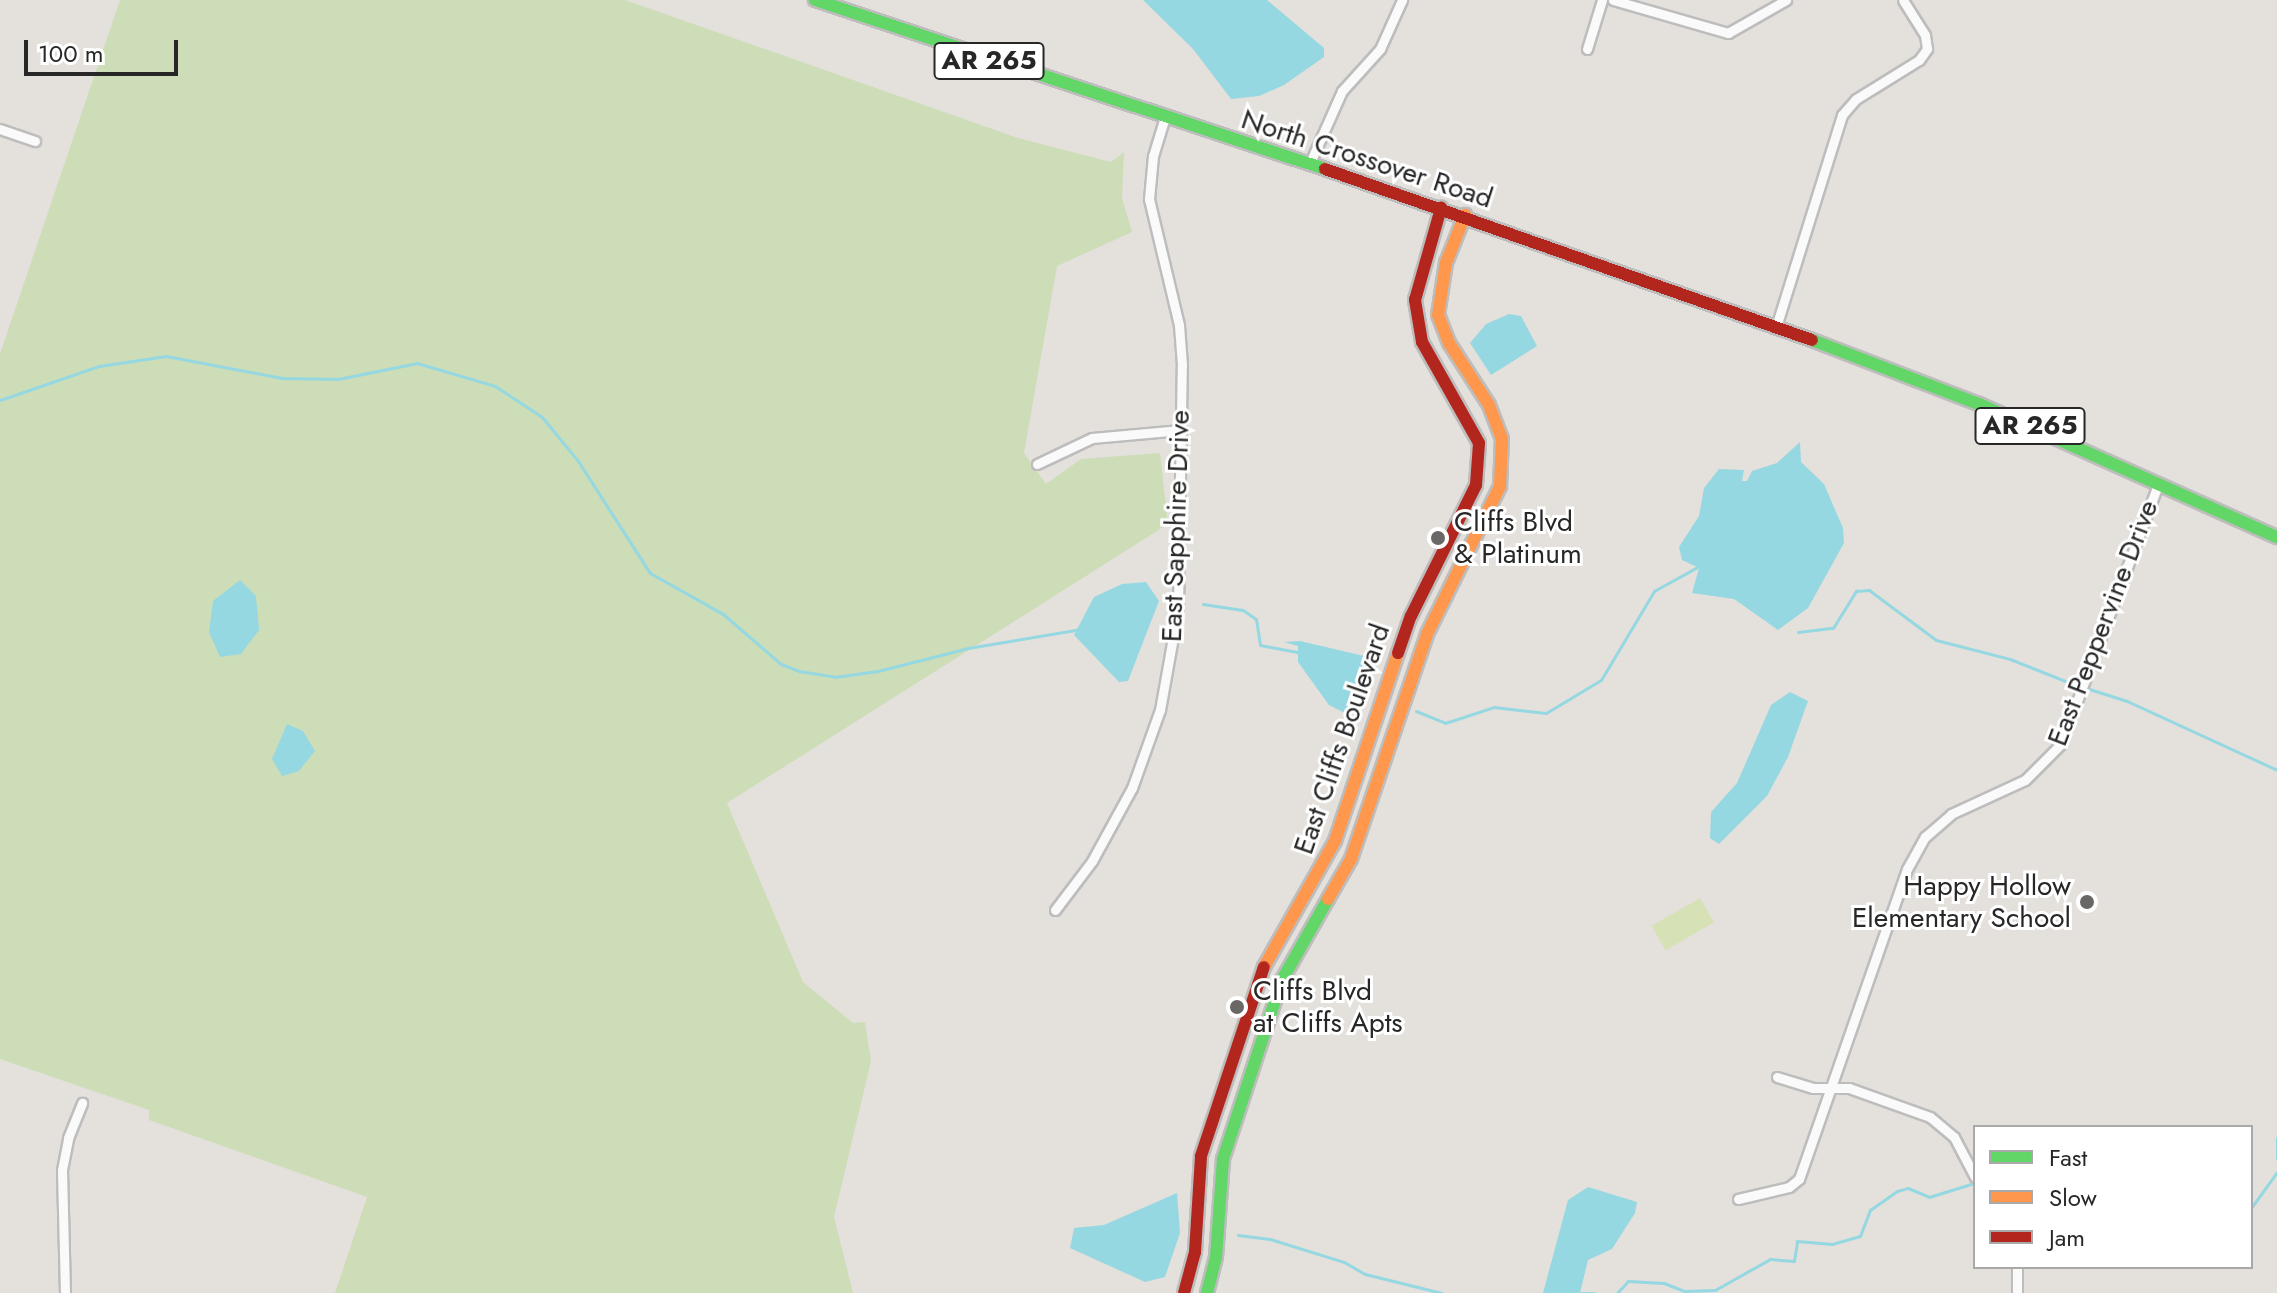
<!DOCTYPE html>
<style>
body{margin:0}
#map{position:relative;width:2277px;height:1293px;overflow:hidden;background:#e4e0dc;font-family:Jost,sans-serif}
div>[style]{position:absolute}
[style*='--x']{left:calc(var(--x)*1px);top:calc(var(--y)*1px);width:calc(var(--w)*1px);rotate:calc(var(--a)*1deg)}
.green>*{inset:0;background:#ccddb7}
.pitch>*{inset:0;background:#d7e1b6;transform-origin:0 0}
.water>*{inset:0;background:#95d8e1}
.stream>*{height:3px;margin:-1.5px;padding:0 1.5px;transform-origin:1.5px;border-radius:1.5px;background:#95d8e1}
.roads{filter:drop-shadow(2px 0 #bebdbd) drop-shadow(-2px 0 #bebdbd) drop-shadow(0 2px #bebdbd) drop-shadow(0 -2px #bebdbd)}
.street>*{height:9px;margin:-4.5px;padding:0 4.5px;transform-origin:4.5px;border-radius:4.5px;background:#fbfafa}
.fast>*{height:12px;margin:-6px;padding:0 6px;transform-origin:6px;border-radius:6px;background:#63d668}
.slow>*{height:12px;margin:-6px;padding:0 6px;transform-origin:6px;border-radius:6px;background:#ff974d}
.jam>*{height:12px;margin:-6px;padding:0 6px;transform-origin:6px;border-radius:6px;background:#b3261e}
.dots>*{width:22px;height:22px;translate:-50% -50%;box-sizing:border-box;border:4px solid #fff;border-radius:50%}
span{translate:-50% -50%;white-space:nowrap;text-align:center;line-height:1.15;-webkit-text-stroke:6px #fff;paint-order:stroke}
.shield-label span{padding:2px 6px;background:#fff;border:2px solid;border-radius:6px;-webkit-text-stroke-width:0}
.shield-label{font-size:26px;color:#272727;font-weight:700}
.street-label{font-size:28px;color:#272727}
.poi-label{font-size:28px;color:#272727}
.left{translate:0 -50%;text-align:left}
.right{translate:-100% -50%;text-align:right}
.legend{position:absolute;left:1973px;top:1125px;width:280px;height:144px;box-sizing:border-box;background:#fff;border:2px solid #a9a9a9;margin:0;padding:10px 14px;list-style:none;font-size:24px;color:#272727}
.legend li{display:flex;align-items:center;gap:16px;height:40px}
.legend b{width:40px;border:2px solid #a9a9a9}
.scale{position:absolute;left:24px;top:40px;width:154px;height:36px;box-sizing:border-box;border:4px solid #272727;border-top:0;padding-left:10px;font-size:24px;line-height:28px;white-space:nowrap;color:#272727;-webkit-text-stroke:6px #fff;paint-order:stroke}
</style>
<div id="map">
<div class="green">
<i style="clip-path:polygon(120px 0,625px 0,1018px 138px,1111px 162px,1124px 152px,1122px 198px,1132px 232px,1057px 266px,1024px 453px,1046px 484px,1081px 459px,1160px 453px,1168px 524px,727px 803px,803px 982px,853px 1023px,865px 1022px,871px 1061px,834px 1217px,853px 1293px,335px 1293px,367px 1197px,149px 1120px,149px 1110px,0 1059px,0 354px)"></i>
</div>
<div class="pitch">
<i style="left:1700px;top:898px;width:28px;height:56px;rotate:60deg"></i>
</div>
<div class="water">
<i style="clip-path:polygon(1143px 0,1267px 0,1324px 48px,1324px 57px,1284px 85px,1259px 96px,1231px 99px,1193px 49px)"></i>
<i style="clip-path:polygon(1509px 314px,1521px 316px,1537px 346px,1491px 375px,1470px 343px,1486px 324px)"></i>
<i style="clip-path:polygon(1800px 442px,1801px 462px,1824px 484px,1843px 528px,1844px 543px,1808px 608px,1778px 630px,1734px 599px,1692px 593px,1699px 568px,1682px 560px,1679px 547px,1699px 516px,1704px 488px,1719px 469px,1744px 470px,1742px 481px,1747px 481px,1752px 471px,1777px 463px)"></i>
<i style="clip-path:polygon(240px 580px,256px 596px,259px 630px,241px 654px,220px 657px,209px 632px,213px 601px)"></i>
<i style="clip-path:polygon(1146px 582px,1159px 601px,1128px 681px,1119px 682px,1074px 635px,1094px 597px,1122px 584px)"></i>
<i style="clip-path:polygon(1300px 641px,1377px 659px,1359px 710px,1343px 712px,1329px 705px,1298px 662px,1298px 646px,1284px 642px)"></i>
<i style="clip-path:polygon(1790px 692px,1808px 701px,1788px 757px,1767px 796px,1719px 844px,1710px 838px,1711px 812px,1737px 783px,1771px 705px)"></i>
<i style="clip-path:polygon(287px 724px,303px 731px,315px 751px,299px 771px,282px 776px,272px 759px)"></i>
<i style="clip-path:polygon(1588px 1187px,1637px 1202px,1635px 1213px,1612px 1249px,1588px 1260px,1580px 1293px,1543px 1293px,1568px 1200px)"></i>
<i style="clip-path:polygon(1177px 1193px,1180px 1233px,1165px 1277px,1145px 1282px,1070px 1248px,1074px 1228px,1104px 1225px)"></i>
</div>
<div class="stream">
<i style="--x:0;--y:400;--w:105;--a:-19"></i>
<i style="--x:99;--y:366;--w:68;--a:-8.5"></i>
<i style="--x:166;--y:356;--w:118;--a:10.7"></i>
<i style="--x:282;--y:378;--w:56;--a:1"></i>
<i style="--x:338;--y:379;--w:81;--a:-11.4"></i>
<i style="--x:417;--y:363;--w:81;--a:16.4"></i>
<i style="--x:495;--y:386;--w:56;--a:33.4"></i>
<i style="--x:542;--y:417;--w:57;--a:50.7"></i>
<i style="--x:578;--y:461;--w:133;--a:57.3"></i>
<i style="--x:650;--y:573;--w:84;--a:29.3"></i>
<i style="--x:723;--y:614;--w:77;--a:40.8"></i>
<i style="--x:781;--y:664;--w:19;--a:21"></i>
<i style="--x:799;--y:671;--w:36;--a:9"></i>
<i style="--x:835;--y:677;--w:43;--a:-7.9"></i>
<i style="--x:878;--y:671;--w:93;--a:-14.3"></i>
<i style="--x:968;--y:648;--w:115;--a:-9.5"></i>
<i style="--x:1203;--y:604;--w:40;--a:8.5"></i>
<i style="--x:1243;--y:610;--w:16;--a:35"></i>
<i style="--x:1256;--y:619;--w:26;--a:81"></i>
<i style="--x:1260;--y:645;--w:43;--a:10.8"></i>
<i style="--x:1798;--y:632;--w:35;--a:-7"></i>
<i style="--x:1833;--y:628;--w:44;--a:-58.1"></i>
<i style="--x:1856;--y:591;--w:13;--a:-4"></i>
<i style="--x:1869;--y:590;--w:84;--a:36.7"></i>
<i style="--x:1936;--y:640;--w:76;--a:14.4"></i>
<i style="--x:2010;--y:659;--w:73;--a:21.7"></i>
<i style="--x:2086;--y:688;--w:43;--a:17.6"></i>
<i style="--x:2127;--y:701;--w:165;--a:24.7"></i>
<i style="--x:1416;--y:711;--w:31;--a:22"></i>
<i style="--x:1445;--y:723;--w:52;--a:-18.1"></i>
<i style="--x:1494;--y:707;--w:52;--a:6.6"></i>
<i style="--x:1546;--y:713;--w:64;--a:-31"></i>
<i style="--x:1601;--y:680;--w:104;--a:-59.2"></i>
<i style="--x:1654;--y:591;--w:54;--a:-29"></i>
<i style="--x:2277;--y:1138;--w:20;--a:90"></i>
<i style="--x:2251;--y:1208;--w:44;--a:-54.2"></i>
<i style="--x:1238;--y:1235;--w:32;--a:7"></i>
<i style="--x:1270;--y:1239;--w:77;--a:17.3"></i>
<i style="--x:1344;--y:1262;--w:24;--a:30"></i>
<i style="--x:1365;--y:1274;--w:79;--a:13.9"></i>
<i style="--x:1581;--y:1293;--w:13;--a:0"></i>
<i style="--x:1617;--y:1293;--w:16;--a:-47"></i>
<i style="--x:1628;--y:1281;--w:36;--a:3"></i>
<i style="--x:1664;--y:1283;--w:22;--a:22"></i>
<i style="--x:1684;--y:1291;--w:31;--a:-2"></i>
<i style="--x:1715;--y:1290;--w:63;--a:-29.4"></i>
<i style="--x:1770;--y:1259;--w:24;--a:5"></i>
<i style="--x:1794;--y:1261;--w:20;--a:-81"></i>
<i style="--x:1797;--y:1241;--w:35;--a:5"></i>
<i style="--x:1832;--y:1244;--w:29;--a:-16"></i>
<i style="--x:1860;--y:1236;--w:28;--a:-69"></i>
<i style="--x:1870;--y:1210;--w:33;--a:-35"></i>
<i style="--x:1897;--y:1191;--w:11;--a:-15"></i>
<i style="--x:1908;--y:1188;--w:23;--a:23"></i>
<i style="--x:1929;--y:1197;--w:44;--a:-17.2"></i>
</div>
<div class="roads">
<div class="street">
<i style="--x:1613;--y:0;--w:120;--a:16"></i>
<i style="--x:1728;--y:33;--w:67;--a:-29.6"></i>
<i style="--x:1587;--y:49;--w:51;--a:-73"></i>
<i style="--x:0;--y:129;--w:37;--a:19"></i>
<i style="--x:1309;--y:165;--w:81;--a:-66"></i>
<i style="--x:1342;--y:91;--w:57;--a:-47.9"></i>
<i style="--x:1380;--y:49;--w:54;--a:-65.8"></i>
<i style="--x:1776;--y:327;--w:222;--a:-72.7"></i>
<i style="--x:1842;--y:115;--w:21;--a:-49"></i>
<i style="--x:1856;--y:99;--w:74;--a:-31.8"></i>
<i style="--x:1919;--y:60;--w:14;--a:-54"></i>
<i style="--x:1927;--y:49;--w:14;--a:-98"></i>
<i style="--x:1925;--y:35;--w:41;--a:-122.2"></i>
<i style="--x:1037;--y:464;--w:61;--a:-25.3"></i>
<i style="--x:1092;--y:438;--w:89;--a:-5.1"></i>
<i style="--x:1055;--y:910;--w:61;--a:-52.9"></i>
<i style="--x:1092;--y:861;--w:83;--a:-61.3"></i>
<i style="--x:1132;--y:788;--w:83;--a:-70.3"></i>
<i style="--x:1160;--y:710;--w:103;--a:-79.9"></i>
<i style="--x:1178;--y:609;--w:244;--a:-89.1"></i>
<i style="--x:1182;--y:365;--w:40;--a:-94.3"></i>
<i style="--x:1179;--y:325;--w:130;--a:-103.4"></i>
<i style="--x:1149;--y:199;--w:43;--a:-84.7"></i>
<i style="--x:1153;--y:156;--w:39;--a:-73"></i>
<i style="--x:1777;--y:1077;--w:38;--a:17"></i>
<i style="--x:1813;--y:1088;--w:36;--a:0"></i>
<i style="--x:1849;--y:1088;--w:86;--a:19.7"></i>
<i style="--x:1930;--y:1117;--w:31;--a:40"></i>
<i style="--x:1954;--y:1137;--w:45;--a:62.3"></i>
<i style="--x:1738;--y:1199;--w:52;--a:-13.2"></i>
<i style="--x:1789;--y:1187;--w:13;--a:-39"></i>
<i style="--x:1799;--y:1179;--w:328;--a:-70.8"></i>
<i style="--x:1907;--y:869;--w:37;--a:-61"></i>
<i style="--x:1925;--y:837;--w:35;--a:-41"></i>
<i style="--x:1951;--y:814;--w:81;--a:-24.7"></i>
<i style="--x:2025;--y:780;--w:51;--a:-45"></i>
<i style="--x:2061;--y:744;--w:278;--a:-69.5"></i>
<i style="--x:65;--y:1293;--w:123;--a:-91.4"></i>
<i style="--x:62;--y:1170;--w:33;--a:-79"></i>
<i style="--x:68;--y:1138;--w:38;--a:-68"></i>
<i style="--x:2017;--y:1293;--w:26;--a:-90"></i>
</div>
<div class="fast">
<i style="--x:815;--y:0;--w:537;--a:18.33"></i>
<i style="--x:1812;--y:340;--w:179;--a:21"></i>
<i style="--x:1979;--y:404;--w:326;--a:24.1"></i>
<i style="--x:1207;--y:1293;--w:37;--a:-76"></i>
<i style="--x:1216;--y:1257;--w:98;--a:-85.9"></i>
<i style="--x:1223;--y:1159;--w:188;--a:-71.8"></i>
<i style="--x:1282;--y:980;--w:93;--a:-60.4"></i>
</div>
<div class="slow">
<i style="--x:1328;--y:899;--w:46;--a:-60.1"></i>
<i style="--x:1351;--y:859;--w:237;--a:-71.3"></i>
<i style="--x:1427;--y:634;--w:165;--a:-63.7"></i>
<i style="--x:1500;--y:486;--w:47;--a:-87.6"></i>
<i style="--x:1502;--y:439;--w:36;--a:-111"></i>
<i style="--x:1489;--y:405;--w:74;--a:-122.8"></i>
<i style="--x:1449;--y:343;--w:30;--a:-111"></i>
<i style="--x:1438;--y:315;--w:53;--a:-81.3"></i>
<i style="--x:1446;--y:263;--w:52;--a:-68.4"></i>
<i style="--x:1264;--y:967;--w:145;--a:-60.6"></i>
<i style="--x:1335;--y:841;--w:198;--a:-71.5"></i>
</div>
<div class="jam">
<i style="--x:1325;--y:169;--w:516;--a:19.35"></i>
<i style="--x:1398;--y:653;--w:39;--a:-71"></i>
<i style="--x:1411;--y:616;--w:146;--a:-63.6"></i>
<i style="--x:1476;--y:485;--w:42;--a:-85.9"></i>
<i style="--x:1479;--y:443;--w:116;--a:-119.4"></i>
<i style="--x:1422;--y:342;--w:43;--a:-99.5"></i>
<i style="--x:1415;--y:300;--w:96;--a:-74.2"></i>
<i style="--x:1184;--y:1293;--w:42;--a:-75"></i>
<i style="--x:1195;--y:1252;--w:96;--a:-86.4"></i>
<i style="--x:1201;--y:1156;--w:199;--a:-71.6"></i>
</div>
</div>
<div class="dots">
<i style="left:1438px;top:538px;background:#696866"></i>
<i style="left:2087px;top:902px;background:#696866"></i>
<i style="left:1237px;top:1007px;background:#696866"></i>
</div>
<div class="shield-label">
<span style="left:989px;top:61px">AR 265</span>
<span style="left:2030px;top:426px">AR 265</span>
</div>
<div class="street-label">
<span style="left:1367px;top:159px;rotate:18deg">North Crossover Road</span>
<span style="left:1176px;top:526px;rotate:-88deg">East Sapphire Drive</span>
<span style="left:2103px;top:623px;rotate:-69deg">East Peppervine Drive</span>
<span style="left:1342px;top:739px;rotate:-71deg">East Cliffs Boulevard</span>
</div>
<div class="poi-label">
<span class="left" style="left:1454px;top:538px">Cliffs Blvd<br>&amp; Platinum</span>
<span class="right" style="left:2071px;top:902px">Happy Hollow<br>Elementary School</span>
<span class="left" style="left:1253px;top:1007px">Cliffs Blvd<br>at Cliffs Apts</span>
</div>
<ul class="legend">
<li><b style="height:10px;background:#63d668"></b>Fast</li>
<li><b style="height:10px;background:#ff974d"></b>Slow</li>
<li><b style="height:10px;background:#b3261e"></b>Jam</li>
</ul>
<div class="scale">100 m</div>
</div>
